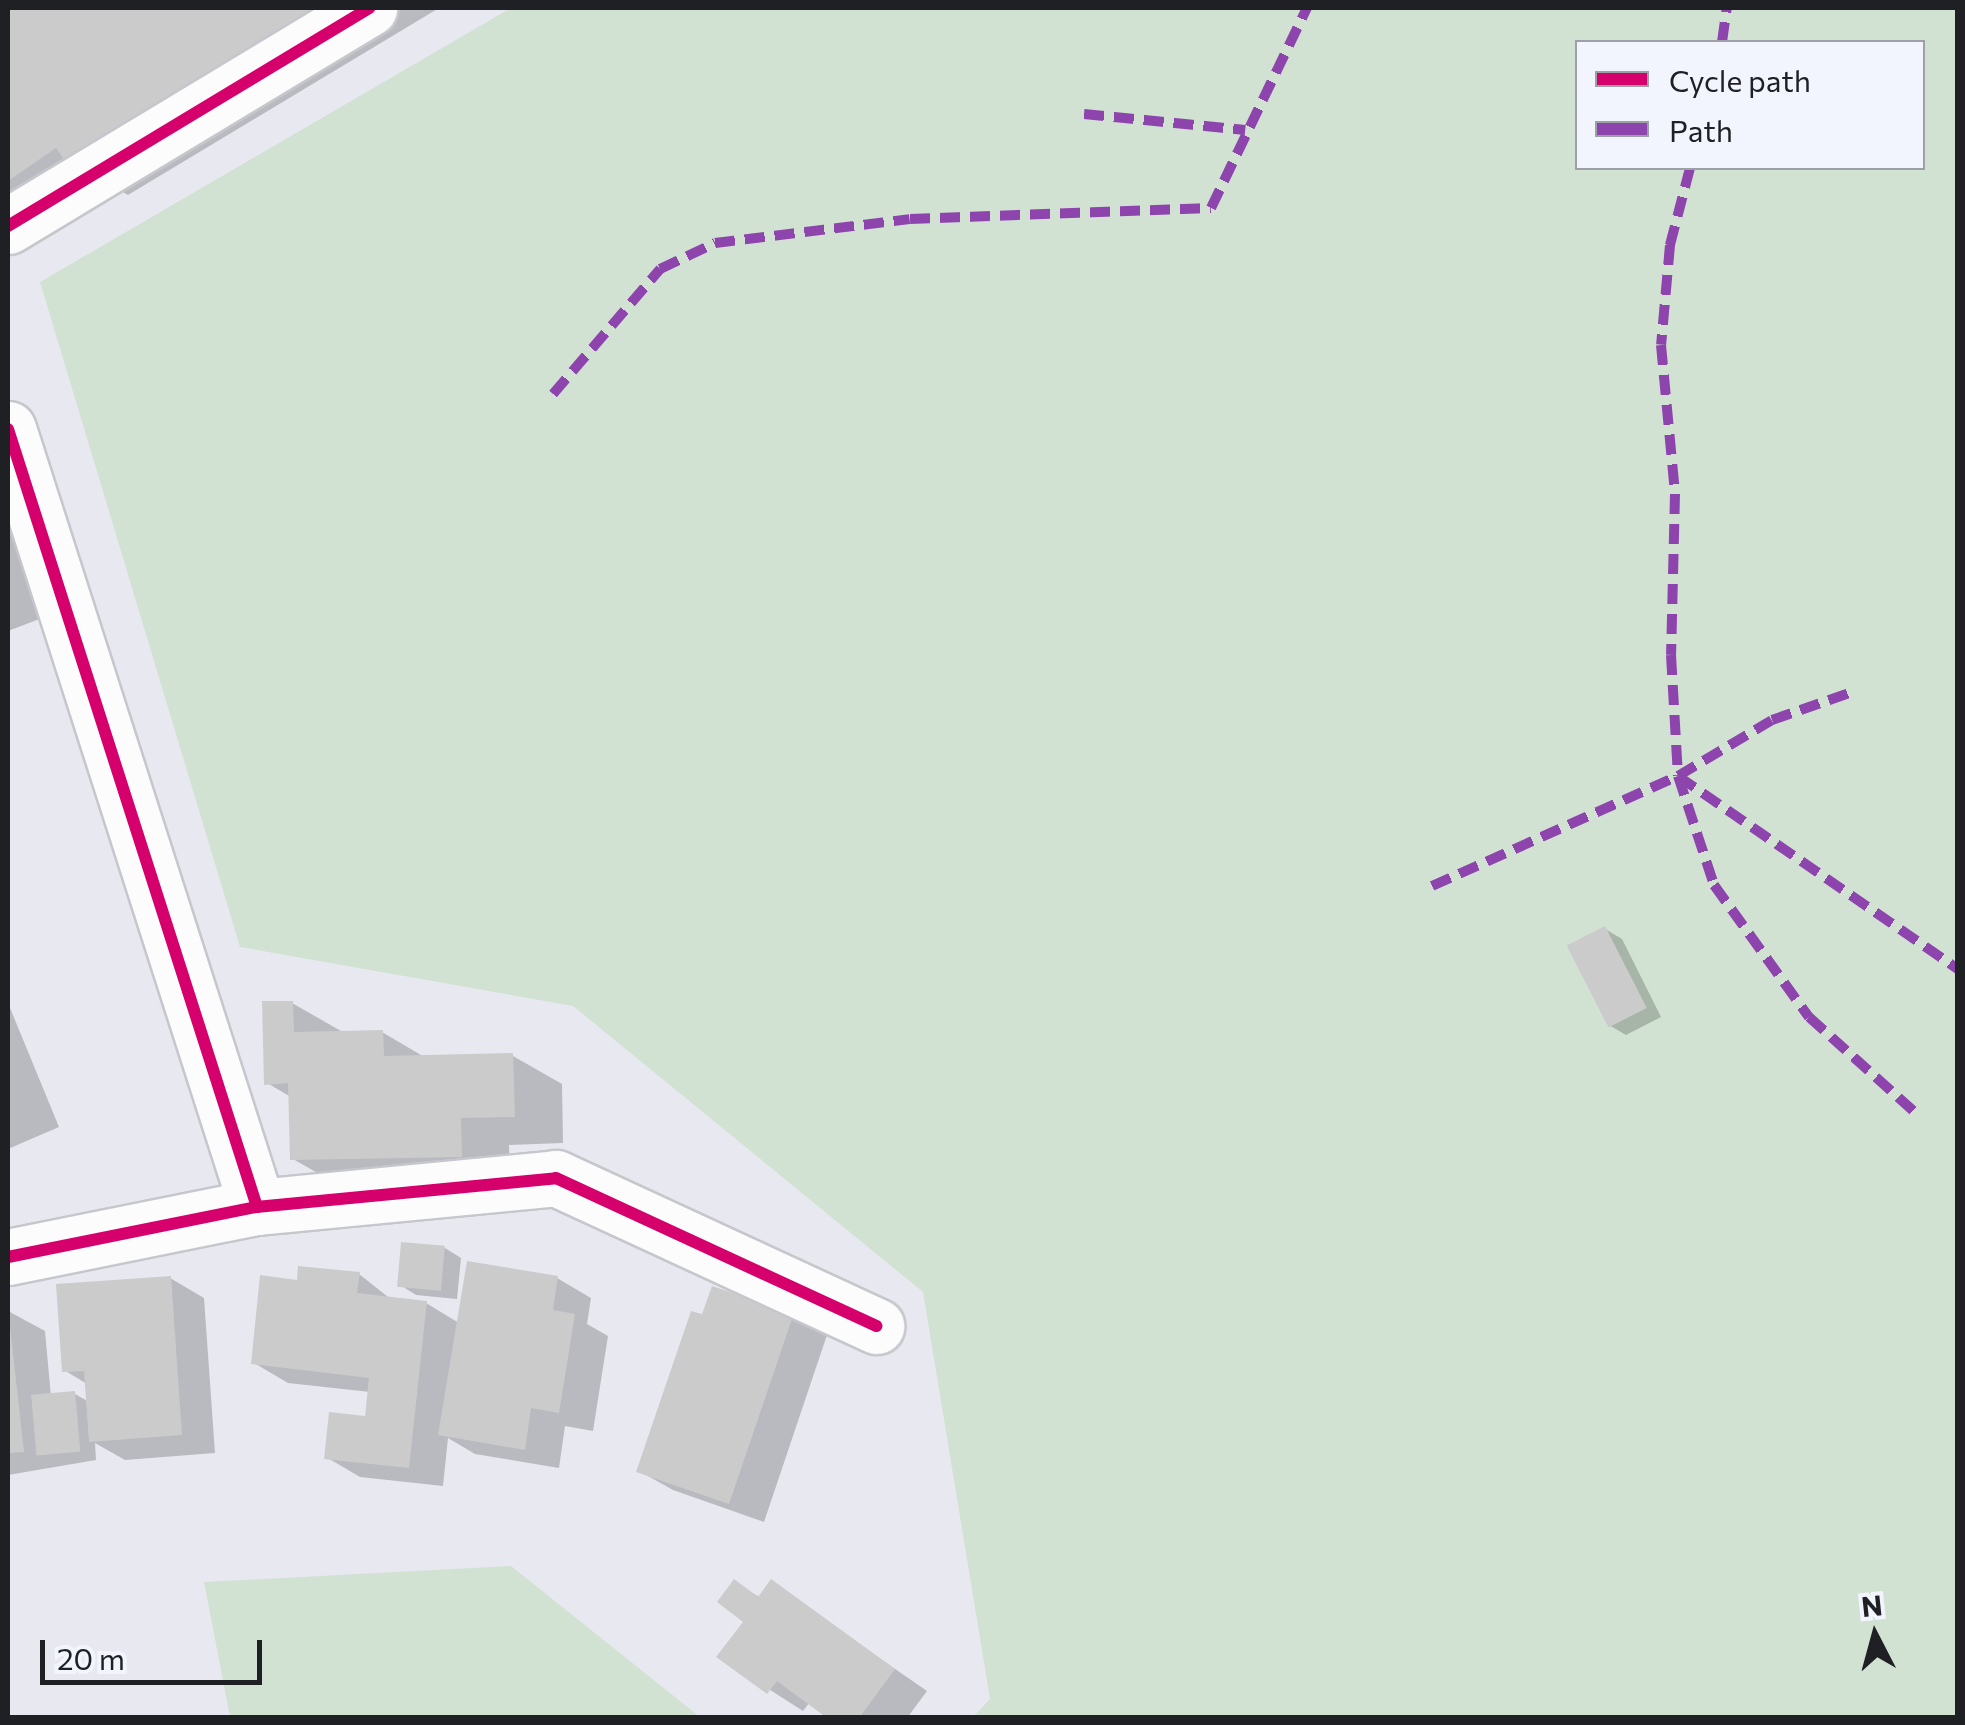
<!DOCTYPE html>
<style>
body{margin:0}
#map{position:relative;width:1965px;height:1725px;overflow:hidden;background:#e8e9f0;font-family:Commissioner,sans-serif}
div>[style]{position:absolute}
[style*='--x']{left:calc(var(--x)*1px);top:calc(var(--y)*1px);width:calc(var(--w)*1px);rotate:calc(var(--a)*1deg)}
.green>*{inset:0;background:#d1e2d3}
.shadow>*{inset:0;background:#0003}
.building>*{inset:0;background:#cccbcc;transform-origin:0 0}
.roads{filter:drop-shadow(2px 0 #c6c7cc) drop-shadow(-2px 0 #c6c7cc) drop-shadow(0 2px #c6c7cc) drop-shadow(0 -2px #c6c7cc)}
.minor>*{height:55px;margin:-27.5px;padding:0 27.5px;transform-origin:27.5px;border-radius:27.5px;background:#fcfcfd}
.quiet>*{height:10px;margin-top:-5px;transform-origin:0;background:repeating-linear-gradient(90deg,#8e44ad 0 20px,transparent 0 30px)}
.cycleway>*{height:12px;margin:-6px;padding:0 6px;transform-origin:6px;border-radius:6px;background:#d6006c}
span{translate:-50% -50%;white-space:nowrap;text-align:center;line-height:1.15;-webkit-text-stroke:10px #f2f5fe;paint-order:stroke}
.frame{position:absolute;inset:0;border:10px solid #1f2024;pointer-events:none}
.legend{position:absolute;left:1575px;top:40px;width:350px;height:130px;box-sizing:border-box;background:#f2f5fe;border:2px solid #9ea0a7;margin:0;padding:12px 18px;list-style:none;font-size:30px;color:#1f2024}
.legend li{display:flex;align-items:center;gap:20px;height:50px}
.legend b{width:50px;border:2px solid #9ea0a7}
.north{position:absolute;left:1825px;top:1585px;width:100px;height:100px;-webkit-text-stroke:8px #f2f5fe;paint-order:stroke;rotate:354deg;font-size:28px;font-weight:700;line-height:40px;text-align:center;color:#1f2024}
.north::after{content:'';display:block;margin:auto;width:35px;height:45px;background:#1f2024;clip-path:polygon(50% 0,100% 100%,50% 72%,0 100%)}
.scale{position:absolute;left:40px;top:1640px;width:222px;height:45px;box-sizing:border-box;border:5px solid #1f2024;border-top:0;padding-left:12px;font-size:30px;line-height:35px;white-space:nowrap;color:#1f2024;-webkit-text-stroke:8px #f2f5fe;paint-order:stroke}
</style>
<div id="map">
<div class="green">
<i style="clip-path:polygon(evenodd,511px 8px,1957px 8px,1957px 1717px,973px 1717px,990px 1699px,923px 1292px,573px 1006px,240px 947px,40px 282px,511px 8px,1578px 42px,1922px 42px,1922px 168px,1578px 168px,1578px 42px)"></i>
<i style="clip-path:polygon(511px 1566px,700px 1717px,230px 1717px,204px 1582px)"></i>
</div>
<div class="shadow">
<i style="clip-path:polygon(8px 8px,439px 8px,128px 195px,112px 186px,8px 256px)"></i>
<i style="clip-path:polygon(8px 514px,50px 615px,8px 631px)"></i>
<i style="clip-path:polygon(1605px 929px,1622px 939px,1661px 1017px,1626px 1035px,1609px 1025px)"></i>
<i style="clip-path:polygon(8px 1003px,59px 1127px,8px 1149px)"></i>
<i style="clip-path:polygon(292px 1003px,341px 1031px,382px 1032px,426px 1058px,513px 1056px,562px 1084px,563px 1143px,509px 1145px,510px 1184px,342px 1187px,293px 1159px,291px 1097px,267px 1083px)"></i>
<i style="clip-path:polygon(445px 1248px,461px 1258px,457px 1299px,416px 1295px,400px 1285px)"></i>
<i style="clip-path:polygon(359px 1274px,392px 1300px,426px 1303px,459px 1323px,557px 1278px,591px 1298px,587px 1324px,608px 1336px,593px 1431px,565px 1426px,559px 1468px,475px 1454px,448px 1438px,443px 1486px,360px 1477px,326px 1457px,367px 1418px,370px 1392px,288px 1383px,254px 1363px,299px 1283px)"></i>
<i style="clip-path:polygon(170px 1278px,204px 1298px,215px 1453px,125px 1460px,95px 1443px,96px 1460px,8px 1475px,8px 1311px,45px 1331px,51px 1397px,75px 1394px,89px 1402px,87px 1384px,64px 1370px)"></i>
<i style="clip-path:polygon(793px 1316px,827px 1335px,764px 1522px,673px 1490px,639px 1471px,704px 1318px)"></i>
<i style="clip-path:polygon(735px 1583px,761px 1598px,771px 1583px,927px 1691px,907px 1718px,831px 1718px,810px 1702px,803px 1711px,719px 1657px,746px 1622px)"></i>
</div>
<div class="building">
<i style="clip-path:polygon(8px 8px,322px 8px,66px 162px,56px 148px,8px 181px)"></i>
<i style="left:1605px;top:926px;width:92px;height:43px;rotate:63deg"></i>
<i style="clip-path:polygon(262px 1001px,293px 1001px,294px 1032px,383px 1030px,384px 1056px,513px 1053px,515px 1117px,461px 1118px,462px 1157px,290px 1160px,288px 1083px,264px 1085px)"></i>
<i style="left:401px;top:1242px;width:44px;height:45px;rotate:5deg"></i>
<i style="clip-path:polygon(467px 1261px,558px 1276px,553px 1310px,575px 1314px,559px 1413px,531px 1408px,525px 1450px,438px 1435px)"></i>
<i style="clip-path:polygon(298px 1266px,360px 1272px,357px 1293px,427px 1301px,409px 1468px,324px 1459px,329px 1412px,365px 1416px,369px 1378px,251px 1364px,260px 1275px,297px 1280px)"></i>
<i style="clip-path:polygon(171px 1276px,182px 1435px,89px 1442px,84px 1371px,62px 1372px,56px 1284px)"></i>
<i style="clip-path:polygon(712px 1286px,794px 1313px,729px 1504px,636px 1472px,691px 1311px,702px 1314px)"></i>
<i style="clip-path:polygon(8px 1309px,24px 1452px,8px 1453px)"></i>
<i style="left:75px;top:1391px;width:61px;height:44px;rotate:85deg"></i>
<i style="clip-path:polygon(734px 1579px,758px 1597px,771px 1579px,895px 1669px,859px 1718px,827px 1718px,777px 1681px,767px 1694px,716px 1657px,743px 1622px,717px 1602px)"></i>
</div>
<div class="roads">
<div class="minor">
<i style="--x:8;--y:226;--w:422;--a:-31.1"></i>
<i style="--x:8;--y:429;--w:817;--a:72.25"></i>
<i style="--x:8;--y:1257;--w:254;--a:-11.4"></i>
<i style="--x:257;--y:1207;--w:300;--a:-5.5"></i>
<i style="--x:556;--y:1178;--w:353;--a:24.8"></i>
</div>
</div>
<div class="quiet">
<i style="--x:1722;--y:42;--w:34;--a:-82"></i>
<i style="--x:1084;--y:114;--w:162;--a:5.7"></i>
<i style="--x:1690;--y:168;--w:80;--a:104.6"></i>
<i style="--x:1670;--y:245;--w:100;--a:95.1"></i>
<i style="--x:1661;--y:345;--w:150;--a:84.6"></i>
<i style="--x:1675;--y:494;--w:161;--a:91.4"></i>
<i style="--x:1671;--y:655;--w:121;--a:86.7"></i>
<i style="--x:1678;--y:776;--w:115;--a:71.7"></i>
<i style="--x:1714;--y:885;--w:163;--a:54.3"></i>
<i style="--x:1809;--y:1017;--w:148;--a:42"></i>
<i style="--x:553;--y:394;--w:165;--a:-49.4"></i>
<i style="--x:660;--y:269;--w:61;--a:-25.3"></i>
<i style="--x:715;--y:243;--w:196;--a:-7"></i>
<i style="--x:910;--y:219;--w:301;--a:-2.1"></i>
<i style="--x:1211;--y:208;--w:222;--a:-64.4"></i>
<i style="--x:1678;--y:776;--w:340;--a:34.6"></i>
<i style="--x:1432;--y:886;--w:269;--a:-24.1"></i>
<i style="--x:1678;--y:776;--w:109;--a:-30.8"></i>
<i style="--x:1772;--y:720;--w:88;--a:-19.3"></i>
</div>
<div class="cycleway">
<i style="--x:8;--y:226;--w:422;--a:-31.1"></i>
<i style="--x:8;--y:429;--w:817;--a:72.25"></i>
<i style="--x:8;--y:1257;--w:254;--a:-11.4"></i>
<i style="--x:257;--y:1207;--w:300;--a:-5.5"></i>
<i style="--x:556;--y:1178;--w:353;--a:24.8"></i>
</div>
<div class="frame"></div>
<ul class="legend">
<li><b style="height:12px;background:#d6006c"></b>Cycle path</li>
<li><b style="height:12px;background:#8e44ad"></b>Path</li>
</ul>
<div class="north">N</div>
<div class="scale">20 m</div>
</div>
